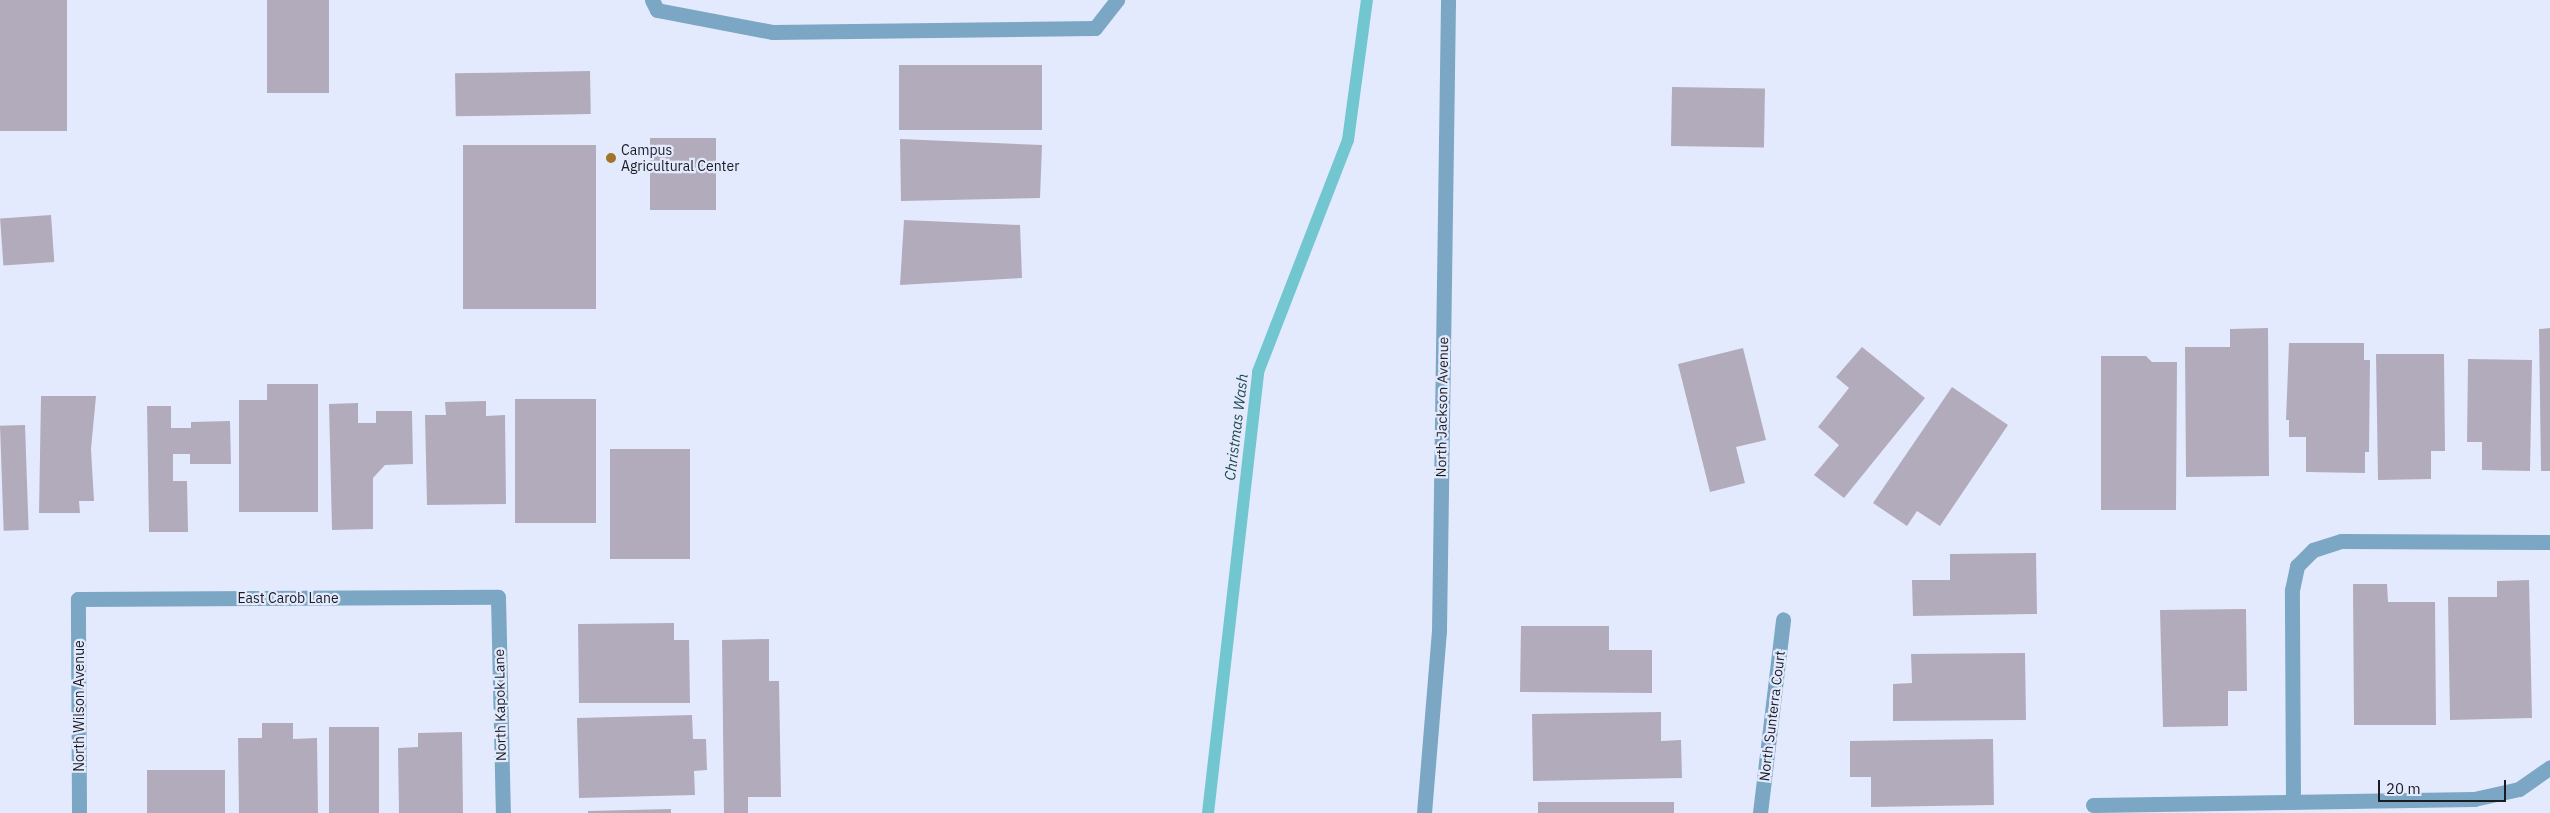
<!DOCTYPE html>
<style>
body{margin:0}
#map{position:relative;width:2550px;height:813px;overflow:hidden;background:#e4eafd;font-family:"IBM Plex Sans",sans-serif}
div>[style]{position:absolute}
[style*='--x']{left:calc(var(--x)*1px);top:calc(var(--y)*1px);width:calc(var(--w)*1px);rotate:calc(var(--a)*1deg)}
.stream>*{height:12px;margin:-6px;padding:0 6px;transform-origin:6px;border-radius:6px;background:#72c6d0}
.building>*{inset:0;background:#b2abbc;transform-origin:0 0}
.lane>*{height:15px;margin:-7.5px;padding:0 7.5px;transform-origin:7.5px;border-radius:7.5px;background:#7ba6c4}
.street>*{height:15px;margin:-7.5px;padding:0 7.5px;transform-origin:7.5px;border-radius:7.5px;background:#7ba6c4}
.dots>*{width:14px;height:14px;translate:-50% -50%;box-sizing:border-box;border:2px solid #e4eafd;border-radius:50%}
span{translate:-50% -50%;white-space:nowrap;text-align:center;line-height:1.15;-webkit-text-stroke:4.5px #e4eafd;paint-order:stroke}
.poi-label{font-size:14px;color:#1a1c22}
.left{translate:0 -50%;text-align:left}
.street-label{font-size:14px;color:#1a1c22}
.water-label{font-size:15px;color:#234b4f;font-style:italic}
.scale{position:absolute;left:2378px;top:780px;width:128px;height:22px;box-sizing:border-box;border:2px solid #1a1c22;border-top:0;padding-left:6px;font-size:15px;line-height:18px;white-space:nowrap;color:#1a1c22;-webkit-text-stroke:4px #e4eafd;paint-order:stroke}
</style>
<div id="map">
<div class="stream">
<i style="--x:1208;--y:813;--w:444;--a:-83.5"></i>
<i style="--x:1258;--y:372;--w:249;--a:-68.8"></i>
<i style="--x:1348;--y:140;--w:141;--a:-82.3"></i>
</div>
<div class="building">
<i style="left:0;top:0;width:67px;height:131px"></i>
<i style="left:267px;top:0;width:62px;height:93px"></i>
<i style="left:899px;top:65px;width:143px;height:65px"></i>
<i style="left:590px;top:71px;width:43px;height:135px;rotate:89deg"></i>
<i style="left:1672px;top:87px;width:93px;height:59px;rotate:1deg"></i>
<i style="left:650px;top:138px;width:66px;height:72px"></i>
<i style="clip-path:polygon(900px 139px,1042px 145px,1040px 198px,901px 201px)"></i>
<i style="left:463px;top:145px;width:133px;height:164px"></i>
<i style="left:51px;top:215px;width:47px;height:51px;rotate:86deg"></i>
<i style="clip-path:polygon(904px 220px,1020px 225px,1022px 278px,900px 285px)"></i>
<i style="clip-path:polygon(2268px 328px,2269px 476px,2186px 477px,2185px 347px,2230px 347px,2230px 329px)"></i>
<i style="clip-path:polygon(2550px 328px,2550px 471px,2541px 471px,2539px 329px)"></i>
<i style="clip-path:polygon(2289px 343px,2364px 343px,2364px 360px,2370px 360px,2369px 452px,2365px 452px,2365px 473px,2306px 472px,2306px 437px,2289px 437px,2289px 420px,2286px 420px)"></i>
<i style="clip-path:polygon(1862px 347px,1925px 398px,1844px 498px,1814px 475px,1839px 445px,1818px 427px,1849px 388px,1836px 377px)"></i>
<i style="clip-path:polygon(1743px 348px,1766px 440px,1736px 447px,1745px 483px,1710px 492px,1678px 364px)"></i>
<i style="clip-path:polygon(2376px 354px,2444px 354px,2445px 451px,2431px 451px,2431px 479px,2378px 480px)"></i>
<i style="clip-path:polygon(2101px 356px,2146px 356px,2152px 362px,2177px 362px,2176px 510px,2101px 510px)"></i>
<i style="clip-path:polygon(2468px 359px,2532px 360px,2530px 471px,2482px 470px,2482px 442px,2467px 442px)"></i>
<i style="clip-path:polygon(267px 384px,318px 384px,318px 512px,239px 512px,239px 400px,267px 400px)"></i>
<i style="clip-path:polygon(1952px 387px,2008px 425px,1940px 526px,1917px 511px,1907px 526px,1873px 503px)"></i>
<i style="clip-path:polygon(41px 396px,96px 396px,91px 449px,94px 501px,79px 501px,80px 513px,39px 513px)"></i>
<i style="left:515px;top:399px;width:81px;height:124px"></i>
<i style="clip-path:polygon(486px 401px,486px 416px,505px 415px,506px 504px,427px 505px,425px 415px,446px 415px,445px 402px)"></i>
<i style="clip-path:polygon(358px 403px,358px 423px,376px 423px,376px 411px,412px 411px,413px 464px,385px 465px,373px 478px,373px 529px,332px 530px,329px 404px)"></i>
<i style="clip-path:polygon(147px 406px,171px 406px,171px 428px,191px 428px,191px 422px,230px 421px,231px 464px,190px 464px,190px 454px,173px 454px,173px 481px,187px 481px,188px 532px,149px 532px)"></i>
<i style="left:25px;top:425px;width:105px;height:25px;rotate:88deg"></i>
<i style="left:610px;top:449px;width:80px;height:110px"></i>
<i style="clip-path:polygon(2036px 553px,2037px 614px,1913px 616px,1912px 580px,1950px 580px,1950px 554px)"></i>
<i style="clip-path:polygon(2529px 580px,2532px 718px,2450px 720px,2448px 597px,2497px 597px,2497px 581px)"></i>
<i style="clip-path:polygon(2353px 584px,2387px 584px,2388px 602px,2435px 602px,2436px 725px,2354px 725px)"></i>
<i style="clip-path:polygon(2246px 609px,2247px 691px,2228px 691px,2228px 726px,2163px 727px,2160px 610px)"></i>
<i style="clip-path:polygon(674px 623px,674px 640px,689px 640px,690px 703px,579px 703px,578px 624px)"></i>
<i style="clip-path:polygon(1521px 626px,1609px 626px,1609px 650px,1652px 650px,1652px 693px,1520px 692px)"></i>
<i style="clip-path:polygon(769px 639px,769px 681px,779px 681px,781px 797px,748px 797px,748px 813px,724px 813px,722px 640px)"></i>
<i style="clip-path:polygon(2025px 653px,2026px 720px,1893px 721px,1893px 684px,1912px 683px,1911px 654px)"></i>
<i style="clip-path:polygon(1661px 712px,1661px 741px,1681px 740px,1682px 778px,1533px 781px,1532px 714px)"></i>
<i style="clip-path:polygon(692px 715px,693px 739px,706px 739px,707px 770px,694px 771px,695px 795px,579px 798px,577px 718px)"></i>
<i style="clip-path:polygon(262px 723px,293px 723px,293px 739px,317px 738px,318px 813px,239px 813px,238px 738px,262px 738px)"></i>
<i style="left:329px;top:727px;width:50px;height:86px"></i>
<i style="clip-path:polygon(462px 732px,463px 813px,399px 813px,398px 748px,418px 747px,418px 733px)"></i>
<i style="clip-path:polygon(1993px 739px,1994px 805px,1871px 807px,1871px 777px,1850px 777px,1850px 741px)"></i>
<i style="left:147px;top:770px;width:78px;height:43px"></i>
<i style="left:1538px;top:802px;width:136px;height:11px"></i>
<i style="clip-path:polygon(671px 809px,671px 813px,588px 813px,588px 811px)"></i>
</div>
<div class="lane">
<i style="--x:2293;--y:802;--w:212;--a:-90.3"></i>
<i style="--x:2292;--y:590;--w:25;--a:-78"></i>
<i style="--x:2297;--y:566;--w:23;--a:-45"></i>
<i style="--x:2313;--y:550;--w:29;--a:-18"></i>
<i style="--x:2341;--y:541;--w:209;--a:0.3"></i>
<i style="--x:2093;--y:805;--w:381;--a:-0.9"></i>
<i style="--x:2474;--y:799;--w:46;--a:-12.5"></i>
<i style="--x:2519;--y:789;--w:38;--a:-35"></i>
</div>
<div class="street">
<i style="--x:652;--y:0;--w:11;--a:63"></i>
<i style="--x:657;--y:10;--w:117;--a:10.8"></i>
<i style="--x:772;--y:32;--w:323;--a:-0.7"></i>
<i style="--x:1095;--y:28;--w:36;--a:-52"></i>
<i style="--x:79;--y:813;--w:214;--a:-90.3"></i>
<i style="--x:78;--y:599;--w:420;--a:-0.3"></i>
<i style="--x:498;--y:597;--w:216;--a:88.7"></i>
<i style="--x:1424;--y:813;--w:183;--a:-85.3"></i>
<i style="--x:1439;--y:631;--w:631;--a:-89.18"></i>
<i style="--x:1760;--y:813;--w:195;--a:-83.2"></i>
</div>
<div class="dots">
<i style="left:611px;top:158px;background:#a37427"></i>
</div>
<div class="poi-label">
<span class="left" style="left:621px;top:158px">Campus<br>Agricultural Center</span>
</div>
<div class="street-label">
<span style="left:1442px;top:407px;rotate:-89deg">North Jackson Avenue</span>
<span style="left:288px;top:598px">East Carob Lane</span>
<span style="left:500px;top:705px;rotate:-91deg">North Kapok Lane</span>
<span style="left:79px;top:706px;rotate:-90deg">North Wilson Avenue</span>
<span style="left:1772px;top:716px;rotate:-83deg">North Sunterra Court</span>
</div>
<div class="water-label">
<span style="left:1236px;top:427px;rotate:-83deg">Christmas Wash</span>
</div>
<div class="scale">20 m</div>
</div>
